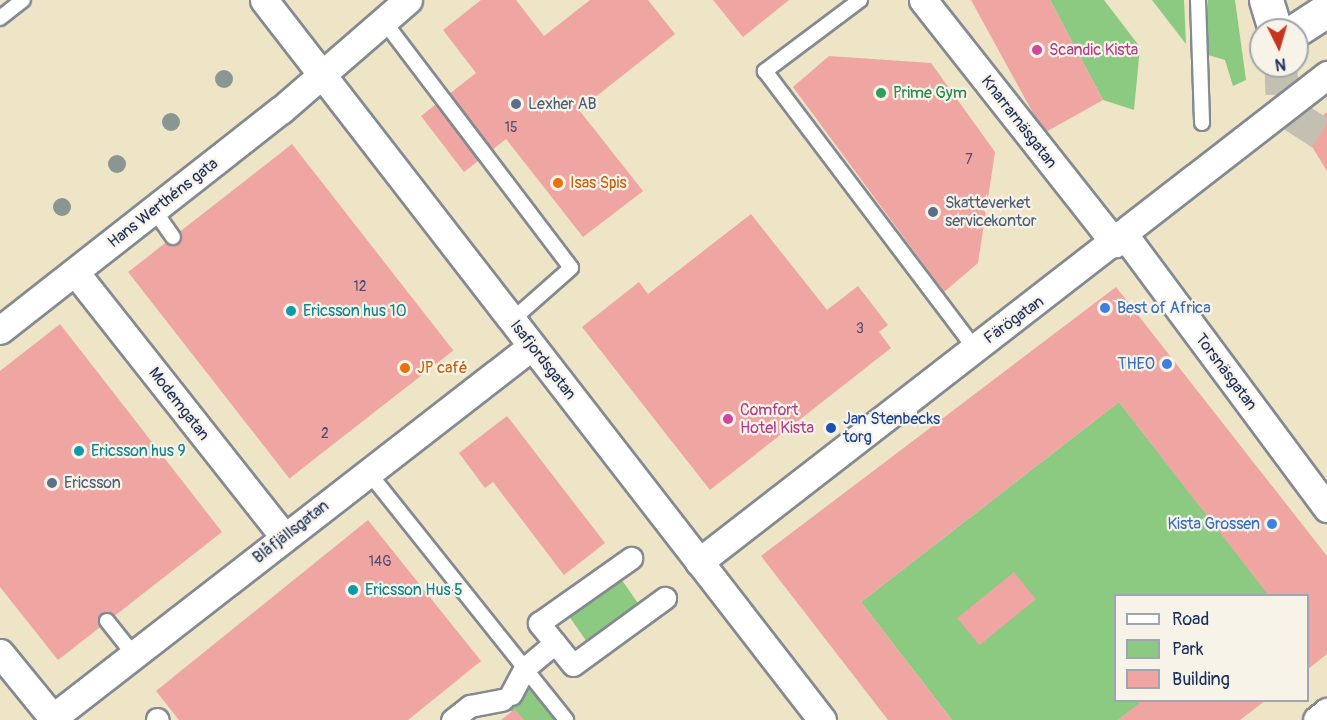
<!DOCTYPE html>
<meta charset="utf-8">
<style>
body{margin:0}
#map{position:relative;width:1327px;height:720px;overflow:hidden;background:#eee4c6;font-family:Pangolin,sans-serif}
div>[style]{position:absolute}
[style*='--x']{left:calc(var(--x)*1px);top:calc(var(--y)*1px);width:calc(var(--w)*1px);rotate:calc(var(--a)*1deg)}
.green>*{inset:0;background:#8cca81;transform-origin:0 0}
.building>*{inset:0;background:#efa5a1;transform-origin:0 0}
.secondary-tunnel>*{height:33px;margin-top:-16.5px;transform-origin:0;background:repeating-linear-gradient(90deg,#c4c0b1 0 33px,transparent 0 49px)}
.roads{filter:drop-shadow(2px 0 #848a92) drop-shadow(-2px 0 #848a92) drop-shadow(0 2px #848a92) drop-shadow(0 -2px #848a92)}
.service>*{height:14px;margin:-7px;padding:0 7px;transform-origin:7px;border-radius:7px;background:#fff}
.pedestrian>*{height:21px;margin:-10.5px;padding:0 10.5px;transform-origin:10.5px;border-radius:10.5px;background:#fff}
.minor>*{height:27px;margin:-13.5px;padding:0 13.5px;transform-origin:13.5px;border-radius:13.5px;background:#fff}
.secondary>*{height:33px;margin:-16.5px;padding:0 16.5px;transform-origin:16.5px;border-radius:16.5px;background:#fff}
.trees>*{width:18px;height:18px;margin:-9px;border-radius:50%;background:#899692}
.dots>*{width:16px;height:16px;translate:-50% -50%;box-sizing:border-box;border:3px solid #f7f3e8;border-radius:50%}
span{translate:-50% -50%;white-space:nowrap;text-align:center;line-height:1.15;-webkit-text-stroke:4.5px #f7f3e8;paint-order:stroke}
.number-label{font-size:14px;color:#504c6f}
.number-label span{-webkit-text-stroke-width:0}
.hotel-label{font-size:16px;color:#b23c85}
.left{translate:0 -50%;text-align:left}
.leisure-label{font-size:16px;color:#27864d}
.service-label{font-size:16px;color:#4e5e75}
.street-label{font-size:16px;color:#1b2f5e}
.food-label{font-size:16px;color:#c56008}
.shop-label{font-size:16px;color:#366cbe}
.right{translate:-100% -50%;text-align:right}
.culture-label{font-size:16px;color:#0d838f}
.transit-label{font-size:16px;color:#164399}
.legend{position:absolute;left:1114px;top:594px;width:195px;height:108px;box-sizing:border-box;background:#f7f3e8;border:2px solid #9fa5b1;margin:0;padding:8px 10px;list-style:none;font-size:18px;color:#1b2f5e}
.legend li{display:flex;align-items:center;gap:12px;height:30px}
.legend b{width:30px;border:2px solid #9fa5b1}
.north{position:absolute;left:1249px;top:18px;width:60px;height:60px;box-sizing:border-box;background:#f7f3e8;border:2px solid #9fa5b1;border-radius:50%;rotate:175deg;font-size:16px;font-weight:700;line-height:24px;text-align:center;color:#1b2f5e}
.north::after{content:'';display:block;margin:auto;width:21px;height:27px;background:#c8321e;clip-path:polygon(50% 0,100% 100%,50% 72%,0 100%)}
</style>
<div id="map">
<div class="green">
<i style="clip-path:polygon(1050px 0,1104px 0,1140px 47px,1134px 110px,1103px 100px)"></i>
<i style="clip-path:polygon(1152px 0,1184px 0,1186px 44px)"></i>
<i style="clip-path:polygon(1208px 0,1235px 0,1246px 80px,1233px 86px,1225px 60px,1208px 55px)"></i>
<i style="clip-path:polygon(1119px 402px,1269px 595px,1116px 596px,1116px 700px,1143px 701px,1118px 720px,952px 720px,861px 602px)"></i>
<i style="left:619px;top:576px;width:39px;height:64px;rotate:55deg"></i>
<i style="clip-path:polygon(525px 668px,566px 720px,519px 720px,502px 700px)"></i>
</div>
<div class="building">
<i style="clip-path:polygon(481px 0,516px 0,544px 36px,590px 0,648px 0,675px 34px,579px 110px,643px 191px,583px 237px,506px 139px,464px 172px,421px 116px,476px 73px,443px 30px)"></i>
<i style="clip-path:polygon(713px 0,789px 0,743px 37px)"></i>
<i style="clip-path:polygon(971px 0,1050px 0,1103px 100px,1044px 133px)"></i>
<i style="clip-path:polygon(829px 56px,931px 63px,995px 152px,978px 263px,944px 292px,793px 87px)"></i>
<i style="clip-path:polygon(1327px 112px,1327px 171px,1303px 132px)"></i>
<i style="left:292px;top:144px;width:262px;height:208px;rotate:52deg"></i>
<i style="clip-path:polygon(751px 214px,827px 310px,858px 286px,888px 325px,879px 332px,891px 348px,710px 490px,582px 327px,639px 282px,648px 294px)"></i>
<i style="clip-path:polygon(1116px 287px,1327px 556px,1327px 654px,1308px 669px,1308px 596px,1269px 596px,1119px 402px,861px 602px,952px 720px,888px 720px,761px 556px)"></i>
<i style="clip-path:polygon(60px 324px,222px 532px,58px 660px,0 587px,0 371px)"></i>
<i style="clip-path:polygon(507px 416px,605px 543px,564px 575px,493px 482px,485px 488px,459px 453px)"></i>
<i style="clip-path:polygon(368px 520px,481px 661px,408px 720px,179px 720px,156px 691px)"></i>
<i style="left:1014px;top:572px;width:35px;height:73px;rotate:51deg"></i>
<i style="clip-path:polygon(1143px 700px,1266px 700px,1240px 720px,1118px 720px)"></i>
<i style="clip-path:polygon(515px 709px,524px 720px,501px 720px)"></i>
</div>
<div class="secondary-tunnel">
<i style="--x:1281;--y:66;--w:28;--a:88"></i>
<i style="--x:1282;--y:94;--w:24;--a:62"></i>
<i style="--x:1293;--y:115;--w:40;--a:32.9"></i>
</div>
<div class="roads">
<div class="service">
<i style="--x:860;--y:0;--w:119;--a:143.2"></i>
<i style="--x:765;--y:71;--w:348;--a:52.9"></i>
<i style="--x:1198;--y:0;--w:123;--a:88.1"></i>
<i style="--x:0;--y:18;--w:29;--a:-38"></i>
<i style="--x:383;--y:20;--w:311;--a:52.8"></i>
<i style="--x:571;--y:268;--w:79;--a:138.6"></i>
<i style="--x:154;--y:210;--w:33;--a:55"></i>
<i style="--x:369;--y:473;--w:316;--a:51.4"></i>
<i style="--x:107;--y:621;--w:43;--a:51.5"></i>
</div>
<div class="pedestrian">
<i style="--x:555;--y:643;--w:26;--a:-129"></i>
<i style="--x:539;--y:623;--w:113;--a:-35.2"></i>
<i style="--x:511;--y:694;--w:30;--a:-62"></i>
<i style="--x:525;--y:668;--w:39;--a:-40"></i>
<i style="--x:555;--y:643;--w:28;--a:51"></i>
<i style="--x:573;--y:665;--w:114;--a:-36.1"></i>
<i style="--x:157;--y:719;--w:1;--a:45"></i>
<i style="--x:452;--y:720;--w:23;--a:-38"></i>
<i style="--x:470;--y:706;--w:33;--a:-11"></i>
</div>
<div class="minor">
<i style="--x:264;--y:0;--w:911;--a:52.22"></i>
<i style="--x:923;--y:0;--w:310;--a:51.7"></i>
<i style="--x:1125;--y:236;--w:339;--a:53.4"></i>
<i style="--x:75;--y:272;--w:337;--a:51.7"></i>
<i style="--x:0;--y:330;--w:357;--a:-38.1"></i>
<i style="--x:281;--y:110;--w:168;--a:-40.9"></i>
<i style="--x:699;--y:562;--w:795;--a:-37.79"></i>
<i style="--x:0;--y:653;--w:84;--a:50.8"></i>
<i style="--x:50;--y:720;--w:610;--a:-37.81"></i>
<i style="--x:1317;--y:720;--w:13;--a:-39"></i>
</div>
<div class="secondary">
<i style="--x:1266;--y:0;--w:31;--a:73"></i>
<i style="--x:1296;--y:30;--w:37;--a:-33"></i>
</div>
</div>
<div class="trees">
<i style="left:224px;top:79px"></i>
<i style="left:171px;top:122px"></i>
<i style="left:117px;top:164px"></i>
<i style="left:62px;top:207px"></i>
</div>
<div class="dots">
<i style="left:1037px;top:50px;background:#d1479c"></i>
<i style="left:881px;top:93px;background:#2e9e5b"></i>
<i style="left:516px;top:104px;background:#5c6f8a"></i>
<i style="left:558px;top:183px;background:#e8710a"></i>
<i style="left:933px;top:212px;background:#5c6f8a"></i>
<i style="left:1105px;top:308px;background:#3f7fe0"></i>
<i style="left:291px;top:311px;background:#0f9aa8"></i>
<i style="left:1167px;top:364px;background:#3f7fe0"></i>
<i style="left:405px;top:368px;background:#e8710a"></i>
<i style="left:728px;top:419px;background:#d1479c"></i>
<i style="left:831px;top:428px;background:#1a4fb4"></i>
<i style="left:79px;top:451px;background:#0f9aa8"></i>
<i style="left:52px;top:483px;background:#5c6f8a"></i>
<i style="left:1272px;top:524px;background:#3f7fe0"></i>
<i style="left:353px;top:590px;background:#0f9aa8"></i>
</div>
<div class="number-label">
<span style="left:511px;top:128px">15</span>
<span style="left:969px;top:160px">7</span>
<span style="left:360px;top:287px">12</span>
<span style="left:860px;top:329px">3</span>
<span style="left:325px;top:434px">2</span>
<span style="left:380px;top:562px">14G</span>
</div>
<div class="hotel-label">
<span class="left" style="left:1049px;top:50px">Scandic Kista</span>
<span class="left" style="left:740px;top:419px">Comfort<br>Hotel Kista</span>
</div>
<div class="leisure-label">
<span class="left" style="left:893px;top:93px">Prime Gym</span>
</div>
<div class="service-label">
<span class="left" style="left:528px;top:104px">Lexher AB</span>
<span class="left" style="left:945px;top:212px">Skatteverket<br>servicekontor</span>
<span class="left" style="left:64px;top:483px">Ericsson</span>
</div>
<div class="street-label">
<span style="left:1019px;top:122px;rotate:52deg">Knarrarnäsgatan</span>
<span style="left:163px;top:203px;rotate:-38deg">Hans Werthéns gata</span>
<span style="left:1014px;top:320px;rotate:-36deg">Färögatan</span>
<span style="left:543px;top:360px;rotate:52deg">Isafjordsgatan</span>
<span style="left:1226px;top:372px;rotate:53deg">Torsnäsgatan</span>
<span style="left:179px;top:404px;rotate:52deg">Modemgatan</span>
<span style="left:291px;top:532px;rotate:-38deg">Blåfjällsgatan</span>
</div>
<div class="food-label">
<span class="left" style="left:570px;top:183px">Isas Spis</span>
<span class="left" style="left:417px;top:368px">JP café</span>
</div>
<div class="shop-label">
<span class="left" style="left:1117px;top:308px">Best of Africa</span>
<span class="right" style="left:1155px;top:364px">THEO</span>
<span class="right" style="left:1260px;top:524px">Kista Grossen</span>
</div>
<div class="culture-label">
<span class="left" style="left:303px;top:311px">Ericsson hus 10</span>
<span class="left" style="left:91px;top:451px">Ericsson hus 9</span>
<span class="left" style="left:365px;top:590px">Ericsson Hus 5</span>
</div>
<div class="transit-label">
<span class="left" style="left:843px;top:428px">Jan Stenbecks<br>torg</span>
</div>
<ul class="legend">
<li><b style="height:8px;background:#fff"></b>Road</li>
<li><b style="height:16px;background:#8cca81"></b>Park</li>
<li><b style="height:16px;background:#efa5a1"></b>Building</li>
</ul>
<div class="north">N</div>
</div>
